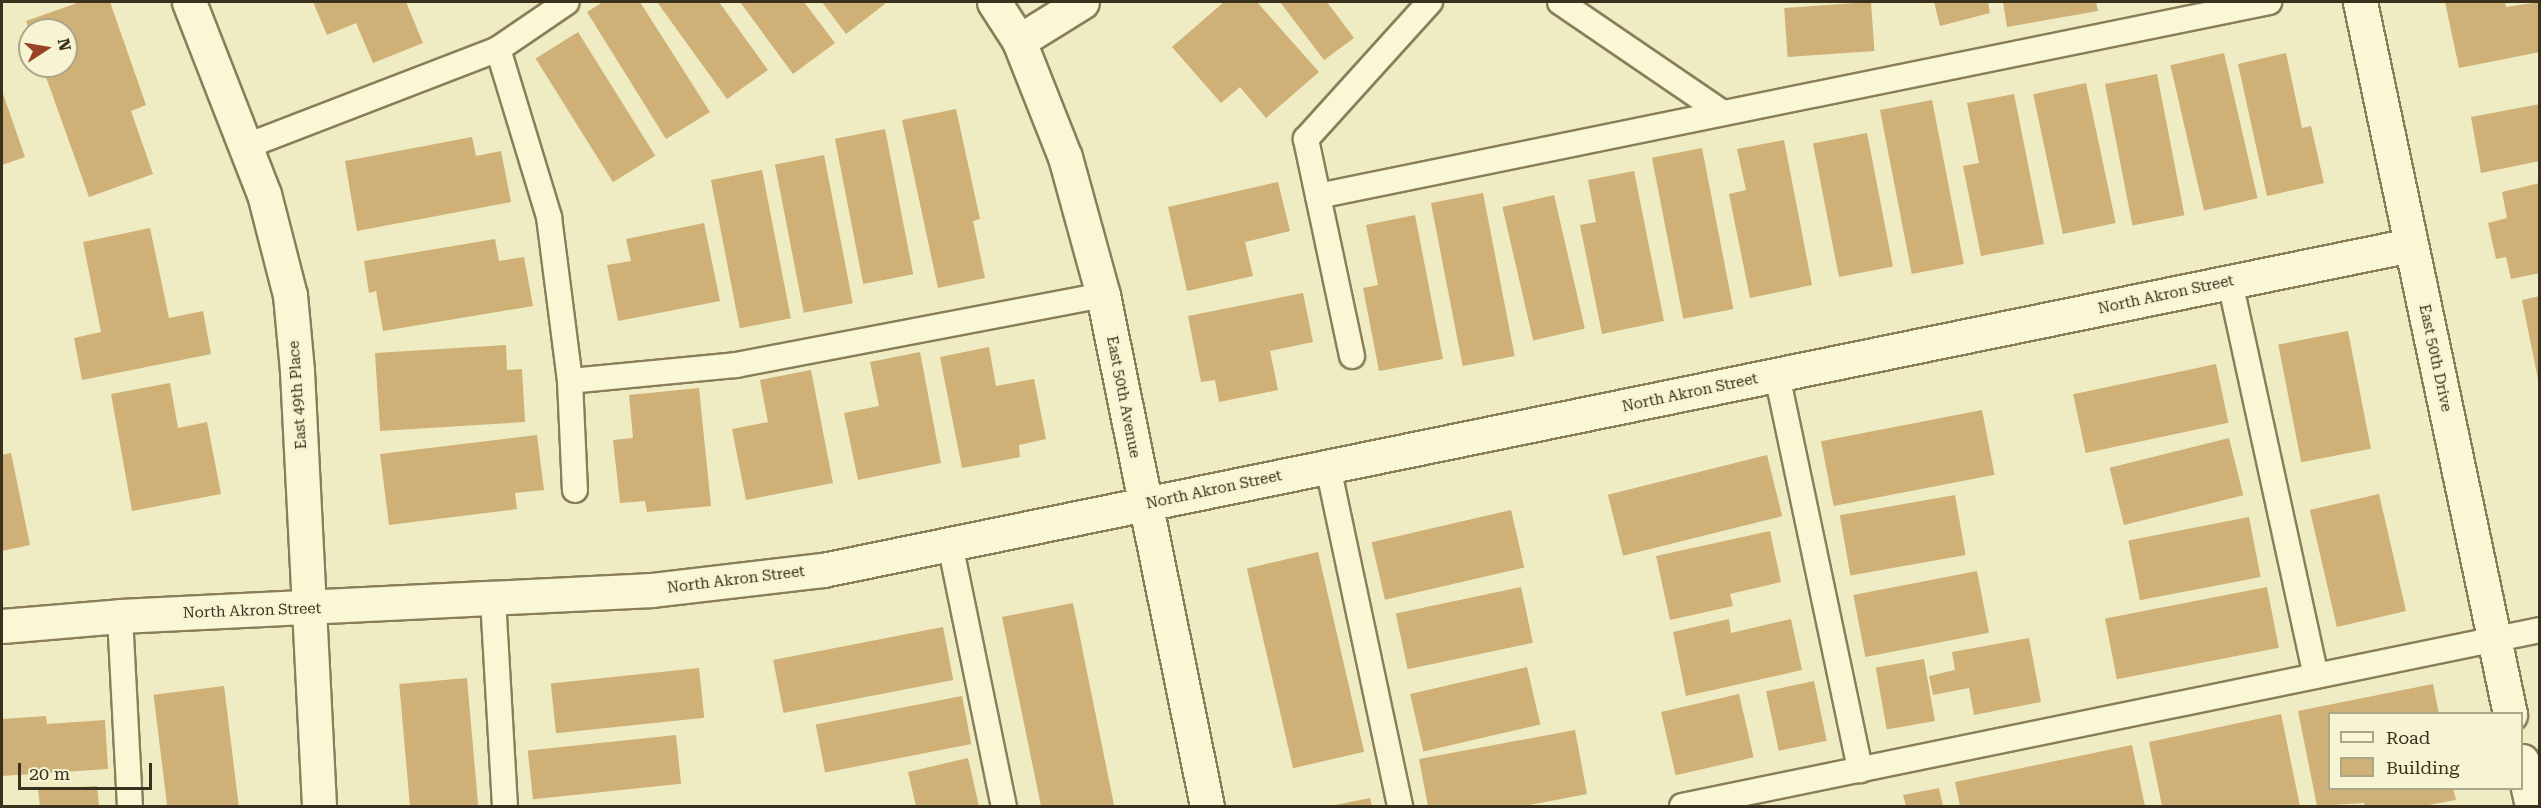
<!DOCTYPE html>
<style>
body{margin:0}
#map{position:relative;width:2541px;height:808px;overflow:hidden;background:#efecc3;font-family:"Roboto Serif",serif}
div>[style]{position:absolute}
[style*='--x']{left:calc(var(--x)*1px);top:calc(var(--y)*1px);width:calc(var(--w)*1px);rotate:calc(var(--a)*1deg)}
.building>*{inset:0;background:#cfb077;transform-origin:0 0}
.roads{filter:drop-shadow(2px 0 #8a7e59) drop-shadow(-2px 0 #8a7e59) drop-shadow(0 2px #8a7e59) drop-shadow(0 -2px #8a7e59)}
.service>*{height:24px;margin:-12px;padding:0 12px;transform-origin:12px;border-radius:12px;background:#faf7d6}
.minor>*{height:33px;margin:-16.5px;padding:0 16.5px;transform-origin:16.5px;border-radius:16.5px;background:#faf7d6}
span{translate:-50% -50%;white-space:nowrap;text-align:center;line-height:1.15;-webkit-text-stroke:5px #f6f4d2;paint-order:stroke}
.street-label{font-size:15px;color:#39311d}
.frame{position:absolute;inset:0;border:3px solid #39311d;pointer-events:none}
.legend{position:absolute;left:2328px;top:712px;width:195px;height:78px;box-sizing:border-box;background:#f6f4d2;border:2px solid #aaa68a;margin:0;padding:8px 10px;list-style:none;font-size:18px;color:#39311d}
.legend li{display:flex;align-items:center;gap:12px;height:30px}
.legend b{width:30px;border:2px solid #aaa68a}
.north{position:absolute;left:18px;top:18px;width:60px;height:60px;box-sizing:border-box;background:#f6f4d2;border:2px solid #aaa68a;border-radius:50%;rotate:78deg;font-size:16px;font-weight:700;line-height:24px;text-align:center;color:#39311d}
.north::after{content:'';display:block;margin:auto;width:21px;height:27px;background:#9b4127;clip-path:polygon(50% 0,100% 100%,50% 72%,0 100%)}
.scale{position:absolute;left:18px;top:763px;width:134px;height:27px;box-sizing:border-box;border:3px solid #39311d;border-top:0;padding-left:8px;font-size:18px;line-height:21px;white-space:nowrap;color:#39311d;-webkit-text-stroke:4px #f6f4d2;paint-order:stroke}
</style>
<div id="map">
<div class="building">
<i style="clip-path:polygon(80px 2px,110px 2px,146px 105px,131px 111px,153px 174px,89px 197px,42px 66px,66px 66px,66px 30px,29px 30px,26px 21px)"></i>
<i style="clip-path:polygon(313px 2px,406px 2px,423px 43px,373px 63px,356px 23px,327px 35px)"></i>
<i style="clip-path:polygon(603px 2px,640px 2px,710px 112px,666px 139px,587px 12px)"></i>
<i style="clip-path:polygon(657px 2px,719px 2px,768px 70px,727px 99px)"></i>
<i style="clip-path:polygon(740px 2px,804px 2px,835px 43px,793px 74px)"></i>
<i style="clip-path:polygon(822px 2px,883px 2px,885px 4px,846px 34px)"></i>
<i style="clip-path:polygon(1224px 2px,1257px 2px,1319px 72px,1266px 118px,1240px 87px,1221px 103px,1172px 47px)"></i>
<i style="clip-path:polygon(1280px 2px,1327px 2px,1354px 38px,1324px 60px)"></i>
<i style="left:1871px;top:2px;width:49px;height:87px;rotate:86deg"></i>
<i style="clip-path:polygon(1934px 2px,1988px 2px,1990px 13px,1940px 26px)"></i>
<i style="clip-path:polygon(2003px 2px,2096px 2px,2098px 11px,2007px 27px)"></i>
<i style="clip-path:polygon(2445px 2px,2505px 2px,2506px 7px,2540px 2px,2540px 52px,2459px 68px)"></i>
<i style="left:578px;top:32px;width:146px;height:50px;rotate:58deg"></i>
<i style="left:2224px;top:53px;width:149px;height:55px;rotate:77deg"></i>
<i style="clip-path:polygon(2286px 53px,2302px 128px,2311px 126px,2324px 183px,2267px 196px,2238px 64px)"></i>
<i style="left:2157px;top:74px;width:144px;height:53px;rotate:79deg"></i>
<i style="left:2086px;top:83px;width:143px;height:54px;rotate:78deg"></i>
<i style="clip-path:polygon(2px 91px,25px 157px,2px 165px)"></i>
<i style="clip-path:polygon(2014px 94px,2044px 244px,1981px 256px,1963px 166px,1979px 163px,1967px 103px)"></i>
<i style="left:1932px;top:100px;width:167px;height:53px;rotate:79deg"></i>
<i style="clip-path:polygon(2540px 104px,2540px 161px,2481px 173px,2471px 117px)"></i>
<i style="clip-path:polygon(956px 109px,980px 219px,973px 221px,985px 278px,938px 288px,902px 120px)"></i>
<i style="left:885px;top:129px;width:148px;height:51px;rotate:79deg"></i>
<i style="left:1867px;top:133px;width:136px;height:55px;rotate:79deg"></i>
<i style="clip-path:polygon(472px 137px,476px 156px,501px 151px,511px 202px,357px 231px,345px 161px)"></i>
<i style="clip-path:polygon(1784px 140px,1812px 285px,1750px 298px,1729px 194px,1746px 190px,1737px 149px)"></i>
<i style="left:1702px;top:148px;width:164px;height:51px;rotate:79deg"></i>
<i style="left:824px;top:155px;width:151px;height:50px;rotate:79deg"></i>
<i style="left:762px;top:170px;width:151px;height:52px;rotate:79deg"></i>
<i style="clip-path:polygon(1634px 171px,1664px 321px,1602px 334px,1580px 225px,1596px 222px,1588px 180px)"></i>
<i style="clip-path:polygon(1278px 182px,1290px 231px,1245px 242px,1253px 276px,1187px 291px,1168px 207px)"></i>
<i style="clip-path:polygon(2540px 183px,2540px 273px,2511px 279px,2506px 257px,2496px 259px,2488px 223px,2507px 218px,2502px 192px)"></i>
<i style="left:1483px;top:193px;width:166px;height:53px;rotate:79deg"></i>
<i style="left:1554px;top:195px;width:137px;height:53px;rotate:77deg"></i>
<i style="clip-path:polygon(1415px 215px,1443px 359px,1379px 371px,1363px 288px,1378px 285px,1366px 225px)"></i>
<i style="clip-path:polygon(704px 223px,720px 301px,618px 321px,607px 265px,631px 261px,626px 239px)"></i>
<i style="clip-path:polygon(150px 228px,169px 318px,203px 311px,211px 354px,82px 380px,74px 338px,101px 332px,83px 242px)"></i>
<i style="clip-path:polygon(495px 239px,499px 261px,524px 257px,533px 306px,383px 331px,376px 291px,369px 293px,364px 261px)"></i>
<i style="clip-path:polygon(1303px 293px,1313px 342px,1270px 351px,1278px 390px,1219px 402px,1215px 380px,1201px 382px,1188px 316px)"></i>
<i style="clip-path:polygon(2540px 296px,2540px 379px,2538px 379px,2522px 300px)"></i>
<i style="left:2348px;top:331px;width:120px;height:71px;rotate:79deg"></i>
<i style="clip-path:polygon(506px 345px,507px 370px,522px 369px,525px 422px,380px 431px,375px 353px)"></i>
<i style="clip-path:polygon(989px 347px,996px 386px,1034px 379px,1046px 439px,1019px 445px,1020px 457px,962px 468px,940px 357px)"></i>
<i style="clip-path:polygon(920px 352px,941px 463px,858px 480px,844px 413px,879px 406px,870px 362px)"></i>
<i style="left:2216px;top:364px;width:60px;height:146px;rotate:78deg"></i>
<i style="clip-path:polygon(811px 370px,833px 483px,746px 500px,732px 429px,768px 422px,760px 380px)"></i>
<i style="clip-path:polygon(170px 383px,178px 428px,207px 422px,221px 494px,132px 511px,111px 394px)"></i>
<i style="clip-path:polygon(699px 388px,711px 506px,647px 512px,645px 501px,620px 503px,613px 440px,633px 438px,629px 395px)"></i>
<i style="left:1982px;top:410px;width:66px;height:164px;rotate:79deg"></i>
<i style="clip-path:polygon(537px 435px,544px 490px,515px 493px,517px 509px,389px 525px,380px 454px)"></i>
<i style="left:2229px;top:438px;width:59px;height:123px;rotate:76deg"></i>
<i style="clip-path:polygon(11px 453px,30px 545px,2px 551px,2px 455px)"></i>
<i style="left:1767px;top:455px;width:63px;height:164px;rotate:76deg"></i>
<i style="left:2379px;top:494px;width:120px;height:71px;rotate:77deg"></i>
<i style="left:1955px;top:495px;width:61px;height:117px;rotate:80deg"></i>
<i style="left:1511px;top:510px;width:59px;height:143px;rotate:77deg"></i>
<i style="left:2249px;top:517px;width:61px;height:123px;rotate:79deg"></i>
<i style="clip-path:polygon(1770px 531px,1781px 582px,1730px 594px,1733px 606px,1670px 620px,1656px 556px)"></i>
<i style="left:1318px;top:552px;width:205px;height:73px;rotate:77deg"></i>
<i style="left:1977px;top:571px;width:63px;height:126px;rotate:79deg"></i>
<i style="left:1521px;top:587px;width:57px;height:128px;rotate:78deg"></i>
<i style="left:2267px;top:587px;width:62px;height:165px;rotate:79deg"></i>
<i style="clip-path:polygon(1073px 603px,1114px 805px,1106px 806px,1041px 806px,1002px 617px)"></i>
<i style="clip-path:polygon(1729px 619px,1731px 633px,1791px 619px,1802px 670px,1686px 696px,1673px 632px)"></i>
<i style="left:943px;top:627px;width:54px;height:173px;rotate:79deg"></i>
<i style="clip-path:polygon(2029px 638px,2041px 702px,1974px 715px,1969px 688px,1933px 695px,1929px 676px,1955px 670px,1952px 652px)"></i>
<i style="left:1924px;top:659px;width:63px;height:49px;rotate:80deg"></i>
<i style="left:1527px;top:667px;width:59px;height:120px;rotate:77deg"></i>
<i style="left:699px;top:668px;width:50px;height:149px;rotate:84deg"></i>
<i style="left:467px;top:678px;width:129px;height:68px;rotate:85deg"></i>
<i style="left:1814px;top:681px;width:61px;height:49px;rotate:78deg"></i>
<i style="clip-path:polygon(2433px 684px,2439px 714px,2330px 714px,2330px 788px,2453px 788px,2456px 800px,2423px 806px,2365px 806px,2364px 803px,2317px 806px,2298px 711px)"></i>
<i style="left:224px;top:686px;width:120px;height:71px;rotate:83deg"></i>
<i style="left:1739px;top:694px;width:65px;height:80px;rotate:77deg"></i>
<i style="left:962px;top:696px;width:49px;height:149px;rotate:79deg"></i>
<i style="clip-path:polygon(2281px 714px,2300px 806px,2162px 806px,2149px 742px)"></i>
<i style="clip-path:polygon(46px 716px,47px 724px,105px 720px,108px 769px,2px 776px,2px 719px)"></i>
<i style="clip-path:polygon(1575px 730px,1587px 794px,1524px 806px,1428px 806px,1419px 759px)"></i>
<i style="left:676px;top:735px;width:49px;height:149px;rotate:84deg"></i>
<i style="clip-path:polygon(2132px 745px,2145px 806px,1960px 806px,1955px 782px)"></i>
<i style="clip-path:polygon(968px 758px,979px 806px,916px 806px,908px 772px)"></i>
<i style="clip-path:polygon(97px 786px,99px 806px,40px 806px,38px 790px)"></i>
<i style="clip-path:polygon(1939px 788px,1943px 806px,1906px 806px,1903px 795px)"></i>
<i style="clip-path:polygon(1370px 798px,1372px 806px,1336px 806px,1335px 805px)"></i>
</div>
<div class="roads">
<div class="service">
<i style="--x:1560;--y:2;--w:197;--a:34.3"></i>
<i style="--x:498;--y:49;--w:176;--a:73.1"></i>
<i style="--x:549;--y:217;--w:165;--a:82.7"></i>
<i style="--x:570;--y:381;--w:109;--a:87.4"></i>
<i style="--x:247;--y:146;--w:269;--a:-21.1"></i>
<i style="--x:498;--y:49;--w:83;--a:-34.3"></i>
<i style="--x:1318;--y:196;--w:971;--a:-11.53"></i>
<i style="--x:2230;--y:282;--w:403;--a:77.7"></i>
<i style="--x:1352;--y:356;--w:222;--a:-102"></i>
<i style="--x:1306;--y:139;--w:185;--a:-47.9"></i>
<i style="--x:1777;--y:375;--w:404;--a:78.1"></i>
<i style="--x:570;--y:381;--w:167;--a:-5.5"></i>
<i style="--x:736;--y:365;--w:374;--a:-10.8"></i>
<i style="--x:1328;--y:467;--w:347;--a:78"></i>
<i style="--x:950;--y:544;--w:268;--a:78.4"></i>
<i style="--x:493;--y:599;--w:207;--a:86.7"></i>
<i style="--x:120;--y:616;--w:190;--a:87"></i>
<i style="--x:1682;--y:806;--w:876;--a:-11.59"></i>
</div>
<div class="minor">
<i style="--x:189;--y:2;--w:206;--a:68.7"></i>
<i style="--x:264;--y:194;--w:104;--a:75.6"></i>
<i style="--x:290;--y:295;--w:76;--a:84.7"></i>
<i style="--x:297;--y:371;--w:436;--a:87.1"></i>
<i style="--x:994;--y:2;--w:46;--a:57.3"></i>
<i style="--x:1019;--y:41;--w:125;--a:68.4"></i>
<i style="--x:1065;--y:157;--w:143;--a:74.6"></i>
<i style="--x:1103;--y:295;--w:521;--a:78.5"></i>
<i style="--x:2360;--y:2;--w:728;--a:78.1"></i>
<i style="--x:1019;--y:41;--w:74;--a:-31.8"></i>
<i style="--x:2;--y:626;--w:118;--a:-4.8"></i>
<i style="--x:120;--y:616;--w:533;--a:-2.8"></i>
<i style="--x:652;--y:590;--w:172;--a:-6.7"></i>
<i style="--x:823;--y:570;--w:1621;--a:-11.57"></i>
<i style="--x:2522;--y:761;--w:46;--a:77.5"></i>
</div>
</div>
<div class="street-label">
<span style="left:2166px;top:295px;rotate:-12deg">North Akron Street</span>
<span style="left:2435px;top:358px;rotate:78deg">East 50th Drive</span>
<span style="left:1690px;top:393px;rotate:-12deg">North Akron Street</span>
<span style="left:298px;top:395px;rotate:-94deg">East 49th Place</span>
<span style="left:1123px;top:397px;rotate:79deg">East 50th Avenue</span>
<span style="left:1214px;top:490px;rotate:-12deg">North Akron Street</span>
<span style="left:736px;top:580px;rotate:-7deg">North Akron Street</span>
<span style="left:252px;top:611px;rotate:-2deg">North Akron Street</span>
</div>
<div class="frame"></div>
<ul class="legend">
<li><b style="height:8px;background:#faf7d6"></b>Road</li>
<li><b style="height:16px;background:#cfb077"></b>Building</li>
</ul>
<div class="north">N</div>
<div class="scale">20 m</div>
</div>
